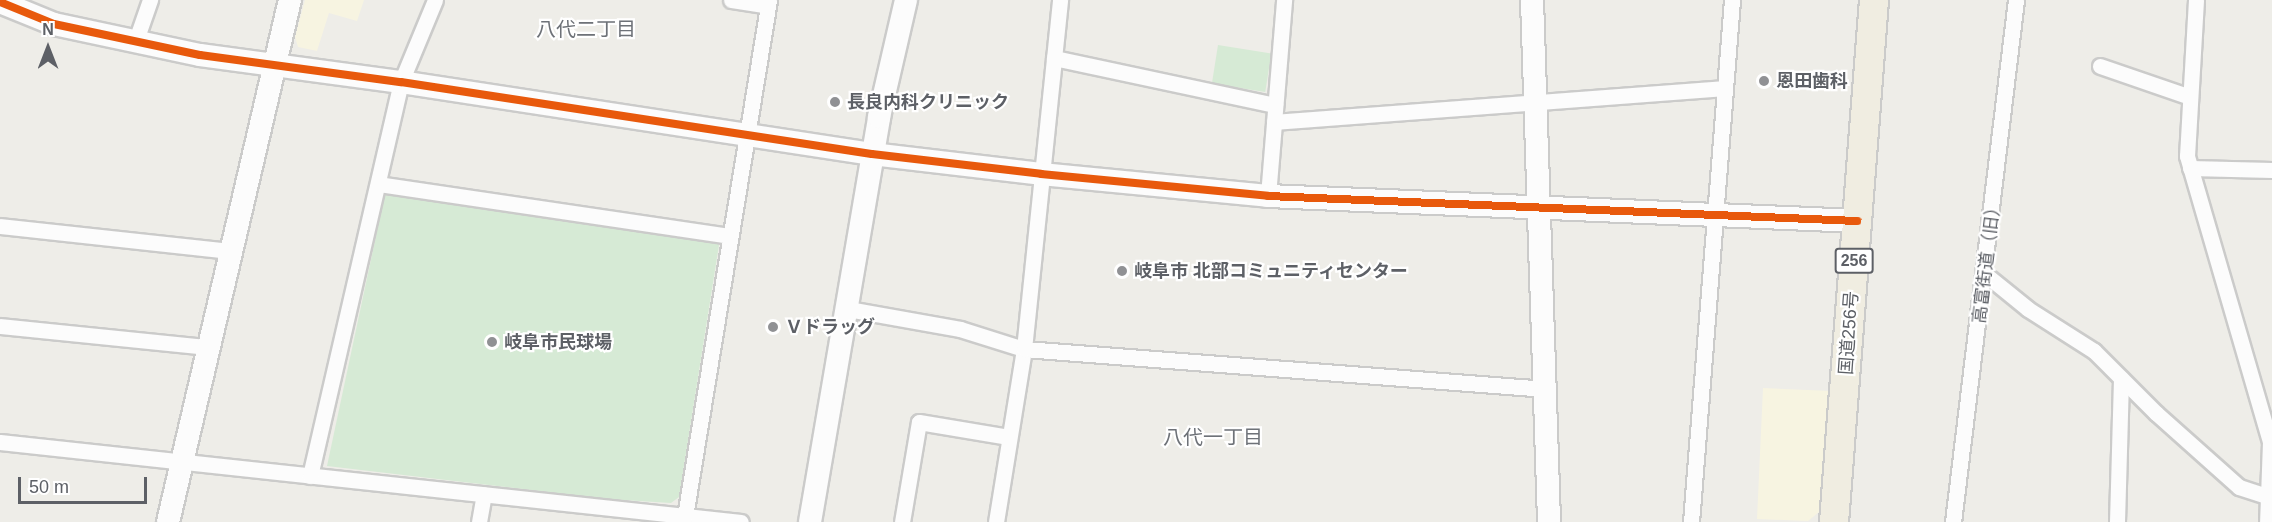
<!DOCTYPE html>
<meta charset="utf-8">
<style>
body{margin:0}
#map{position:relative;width:2272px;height:522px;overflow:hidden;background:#eeede8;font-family:Helvetica,"Noto Sans JP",sans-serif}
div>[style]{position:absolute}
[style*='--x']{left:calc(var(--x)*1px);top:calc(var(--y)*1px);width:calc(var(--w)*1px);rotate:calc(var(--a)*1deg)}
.commercial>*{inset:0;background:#f7f4e1}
.green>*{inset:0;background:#d6ead5;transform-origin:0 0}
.roads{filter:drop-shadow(2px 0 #cbcbca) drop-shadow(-2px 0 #cbcbca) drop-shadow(0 2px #cbcbca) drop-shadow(0 -2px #cbcbca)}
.street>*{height:15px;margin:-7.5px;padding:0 7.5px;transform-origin:7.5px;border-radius:7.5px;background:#fcfcfc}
.secondary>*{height:22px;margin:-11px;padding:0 11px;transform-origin:11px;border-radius:11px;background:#fcfcfc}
.highway>*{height:28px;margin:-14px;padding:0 14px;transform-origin:14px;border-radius:14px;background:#f0ede1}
.cycleway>*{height:8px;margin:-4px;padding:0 4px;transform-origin:4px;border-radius:4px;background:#e8590c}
.dots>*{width:16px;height:16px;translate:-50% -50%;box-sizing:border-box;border:3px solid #fff;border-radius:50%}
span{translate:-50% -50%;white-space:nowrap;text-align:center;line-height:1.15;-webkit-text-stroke:4.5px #fff;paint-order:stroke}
.shield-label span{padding:2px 4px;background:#fff;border:2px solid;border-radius:4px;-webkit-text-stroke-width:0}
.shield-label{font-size:16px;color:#5d6066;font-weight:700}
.poi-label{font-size:18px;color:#5d6066;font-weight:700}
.left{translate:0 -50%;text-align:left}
.street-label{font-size:18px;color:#5d6066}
.neighbourhood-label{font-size:20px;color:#6e7278}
.north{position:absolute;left:18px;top:18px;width:60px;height:60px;-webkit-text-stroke:4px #fff;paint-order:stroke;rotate:0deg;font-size:16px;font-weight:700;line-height:24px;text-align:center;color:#5d6066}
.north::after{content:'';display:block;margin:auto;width:21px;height:27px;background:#5d6066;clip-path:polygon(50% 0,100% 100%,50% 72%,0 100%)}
.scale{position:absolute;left:18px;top:477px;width:129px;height:27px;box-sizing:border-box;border:3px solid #5d6066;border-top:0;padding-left:8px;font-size:18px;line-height:21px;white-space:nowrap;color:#5d6066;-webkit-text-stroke:4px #fff;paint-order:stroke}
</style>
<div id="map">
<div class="commercial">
<i style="clip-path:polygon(305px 0,364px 0,357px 21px,329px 13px,317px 51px,298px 47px,295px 37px)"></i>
<i style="clip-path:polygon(1763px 388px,1831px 391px,1825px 507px,1808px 521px,1757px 519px)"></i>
</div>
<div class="green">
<i style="left:1218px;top:45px;width:54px;height:39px;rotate:9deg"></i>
<i style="clip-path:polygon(386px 189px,714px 239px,719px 245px,679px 497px,671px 503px,607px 499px,327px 466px)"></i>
</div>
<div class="roads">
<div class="street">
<i style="--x:731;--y:0;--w:37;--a:9"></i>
<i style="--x:2196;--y:0;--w:156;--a:93.3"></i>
<i style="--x:2187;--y:156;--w:298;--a:73.8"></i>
<i style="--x:2270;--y:442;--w:80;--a:92.1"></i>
<i style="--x:135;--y:43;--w:46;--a:-70.8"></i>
<i style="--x:1054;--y:58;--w:226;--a:12"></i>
<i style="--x:2100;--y:66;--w:95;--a:19"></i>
<i style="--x:1274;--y:122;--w:452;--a:-4.3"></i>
<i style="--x:2190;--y:168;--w:82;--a:1.4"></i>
<i style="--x:378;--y:184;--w:356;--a:8.4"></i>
<i style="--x:1268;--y:196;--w:197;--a:-85.3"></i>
<i style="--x:0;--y:226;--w:231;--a:6.2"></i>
<i style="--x:1985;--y:274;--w:55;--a:39.1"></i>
<i style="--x:2028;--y:309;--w:78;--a:32.5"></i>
<i style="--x:2094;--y:351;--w:88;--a:45"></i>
<i style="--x:2156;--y:413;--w:111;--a:41.7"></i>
<i style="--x:2239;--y:487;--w:35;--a:18"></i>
<i style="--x:848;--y:309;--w:114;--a:10.1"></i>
<i style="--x:960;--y:329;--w:67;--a:17.4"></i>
<i style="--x:1024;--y:349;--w:524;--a:4.38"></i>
<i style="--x:0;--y:326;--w:209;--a:5.8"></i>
<i style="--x:0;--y:442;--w:745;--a:6.16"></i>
<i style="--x:310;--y:476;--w:404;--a:-77"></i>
<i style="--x:401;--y:82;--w:89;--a:-67.5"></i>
<i style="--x:685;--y:516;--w:523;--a:-80.75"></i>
<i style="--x:479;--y:522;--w:28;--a:-80"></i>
<i style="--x:902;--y:522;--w:101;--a:-80.4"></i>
<i style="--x:919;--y:422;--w:91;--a:9.5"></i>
<i style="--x:996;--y:522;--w:175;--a:-80.8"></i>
<i style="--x:1024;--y:349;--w:351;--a:-84.1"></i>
<i style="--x:1691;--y:522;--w:524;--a:-85.51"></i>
<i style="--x:1953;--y:522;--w:526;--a:-83.12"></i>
<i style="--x:2117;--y:522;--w:144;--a:-88.4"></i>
</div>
<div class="secondary">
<i style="--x:1532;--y:0;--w:522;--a:88.13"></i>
<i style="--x:0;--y:2;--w:58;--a:22.2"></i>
<i style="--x:54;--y:24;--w:149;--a:12"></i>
<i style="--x:200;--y:55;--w:203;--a:7.7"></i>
<i style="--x:401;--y:82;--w:476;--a:8.7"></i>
<i style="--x:872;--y:154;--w:170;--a:6.7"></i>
<i style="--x:1041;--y:174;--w:228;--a:5.5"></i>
<i style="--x:1268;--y:196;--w:590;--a:2.43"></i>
<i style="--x:168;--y:522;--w:536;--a:-76.85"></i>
<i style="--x:810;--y:522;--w:411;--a:-80.3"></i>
<i style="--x:879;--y:117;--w:120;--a:-77"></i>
</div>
<div class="highway">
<i style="--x:1834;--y:522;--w:524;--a:-85.62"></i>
</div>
</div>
<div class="cycleway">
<i style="--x:0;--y:2;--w:58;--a:22.2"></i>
<i style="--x:54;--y:24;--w:149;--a:12"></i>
<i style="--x:200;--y:55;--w:203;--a:7.7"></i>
<i style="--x:401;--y:82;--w:476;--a:8.7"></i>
<i style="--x:872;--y:154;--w:170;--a:6.7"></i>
<i style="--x:1041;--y:174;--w:228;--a:5.5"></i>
<i style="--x:1268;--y:196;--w:590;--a:2.43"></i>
</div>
<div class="dots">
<i style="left:1764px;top:81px;background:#909194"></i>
<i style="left:835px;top:102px;background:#909194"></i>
<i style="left:1122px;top:271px;background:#909194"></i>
<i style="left:773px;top:327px;background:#909194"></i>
<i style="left:492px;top:342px;background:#909194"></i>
</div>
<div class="shield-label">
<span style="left:1854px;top:261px">256</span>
</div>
<div class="poi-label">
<span class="left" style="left:1776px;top:81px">恩田歯科</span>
<span class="left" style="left:847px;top:102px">長良内科クリニック</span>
<span class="left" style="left:1134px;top:271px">岐阜市 北部コミュニティセンター</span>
<span class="left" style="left:785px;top:327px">Ｖドラッグ</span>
<span class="left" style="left:504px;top:342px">岐阜市民球場</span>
</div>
<div class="street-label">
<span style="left:1987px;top:261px;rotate:-83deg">高富街道（旧）</span>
<span style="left:1849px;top:333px;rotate:-86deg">国道256号</span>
</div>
<div class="neighbourhood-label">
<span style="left:586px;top:29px">八代二丁目</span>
<span style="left:1213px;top:437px">八代一丁目</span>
</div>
<div class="north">N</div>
<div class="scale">50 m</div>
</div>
